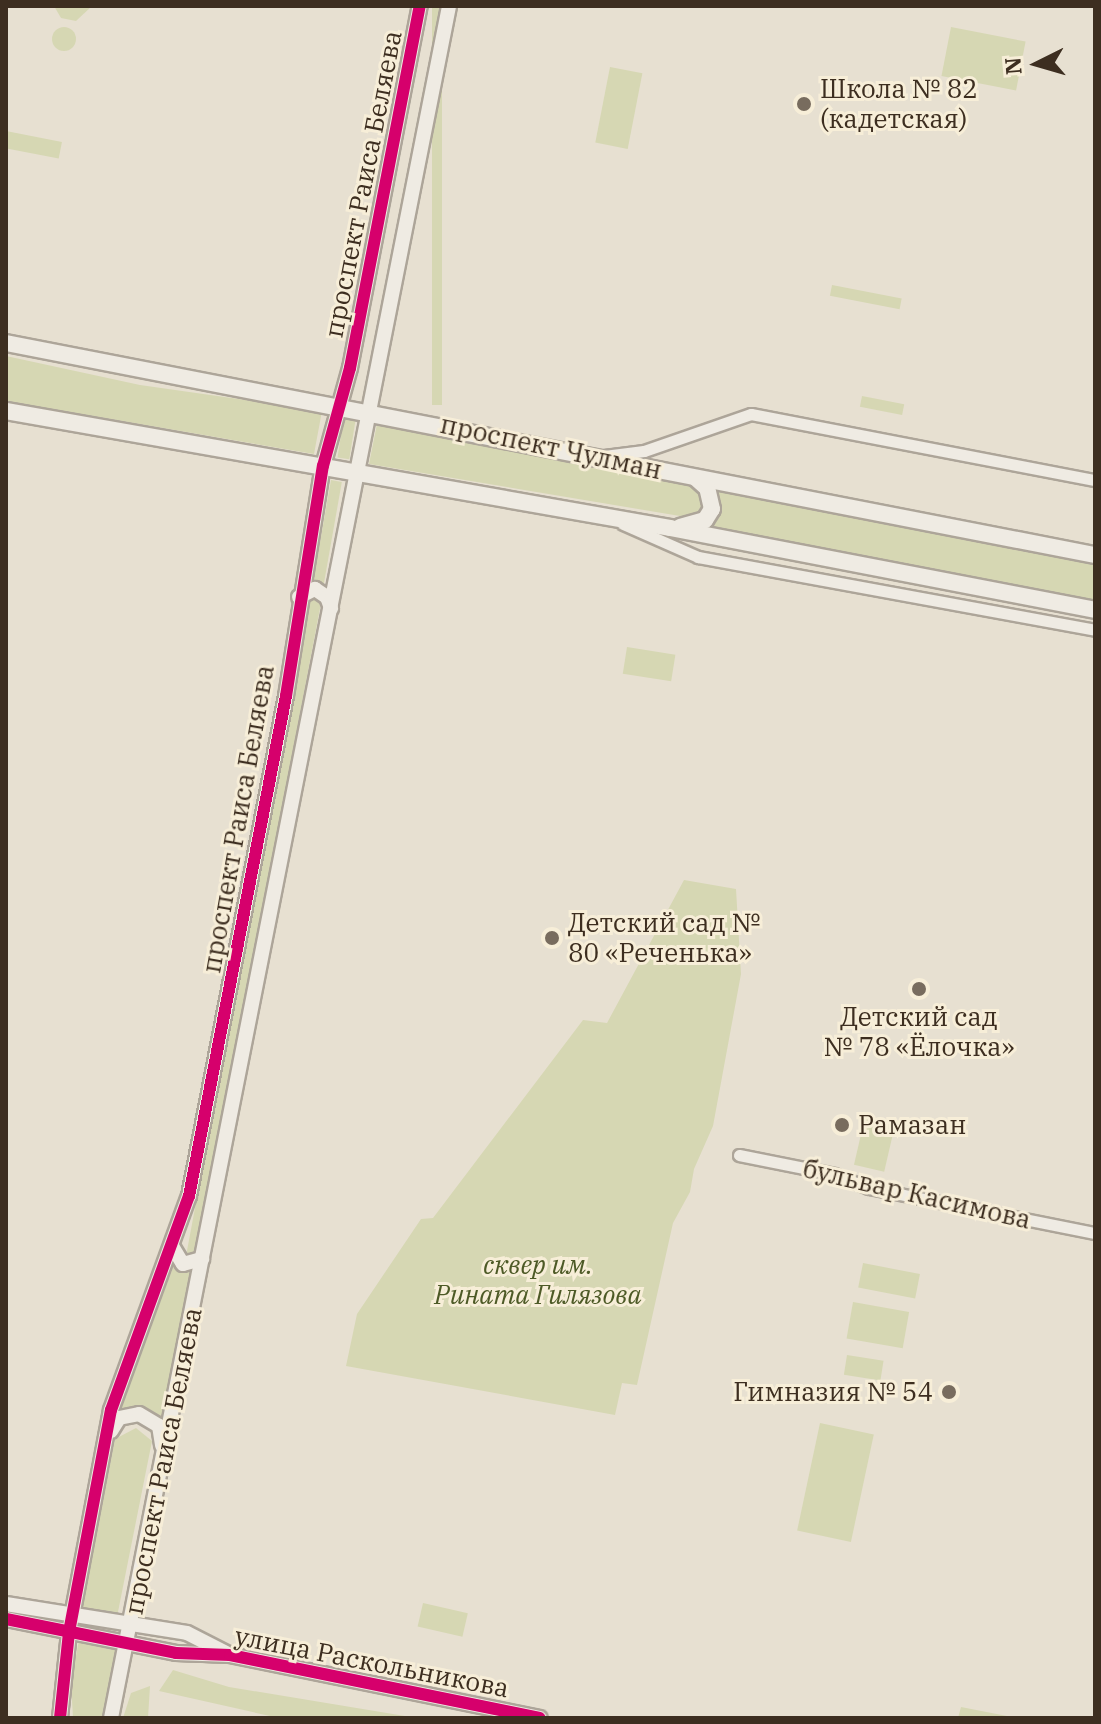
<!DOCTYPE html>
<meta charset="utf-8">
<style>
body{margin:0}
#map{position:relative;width:1101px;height:1724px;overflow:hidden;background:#e7e0d1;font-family:"IBM Plex Serif",serif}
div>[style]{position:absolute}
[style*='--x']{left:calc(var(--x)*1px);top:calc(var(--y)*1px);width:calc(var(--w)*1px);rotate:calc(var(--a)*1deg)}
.green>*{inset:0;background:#d6d7b3;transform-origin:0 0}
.round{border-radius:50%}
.roads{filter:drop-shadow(2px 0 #ada599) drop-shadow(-2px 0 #ada599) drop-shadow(0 2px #ada599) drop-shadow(0 -2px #ada599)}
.minor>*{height:11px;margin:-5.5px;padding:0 5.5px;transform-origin:5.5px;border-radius:5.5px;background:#efebe3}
.tertiary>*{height:14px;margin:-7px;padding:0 7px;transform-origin:7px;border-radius:7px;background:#efebe3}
.secondary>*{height:16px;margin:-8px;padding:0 8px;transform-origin:8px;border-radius:8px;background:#efebe3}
.cycleway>*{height:12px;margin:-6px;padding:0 6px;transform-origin:6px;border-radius:6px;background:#d6006c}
.dots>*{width:22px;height:22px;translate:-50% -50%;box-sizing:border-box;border:4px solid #f7eed8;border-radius:50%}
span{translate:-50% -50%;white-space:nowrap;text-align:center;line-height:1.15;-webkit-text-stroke:6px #f7eed8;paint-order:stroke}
.poi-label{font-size:26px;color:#3d2e20}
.left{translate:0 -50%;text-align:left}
.right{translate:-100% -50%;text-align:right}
.street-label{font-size:26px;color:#3d2e20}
.park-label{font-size:26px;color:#4d5a26;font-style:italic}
.frame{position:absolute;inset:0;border:8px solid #3d2e20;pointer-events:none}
.north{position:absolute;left:997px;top:24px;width:80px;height:80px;-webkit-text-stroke:6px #f7eed8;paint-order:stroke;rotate:265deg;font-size:22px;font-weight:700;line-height:32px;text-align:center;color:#3d2e20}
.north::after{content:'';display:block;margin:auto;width:28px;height:36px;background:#3d2e20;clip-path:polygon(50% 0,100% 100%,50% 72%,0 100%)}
</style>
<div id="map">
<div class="green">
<i style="clip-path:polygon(54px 6px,92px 6px,76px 21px,61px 18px)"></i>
<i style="left:432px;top:6px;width:10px;height:399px"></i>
<i class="round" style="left:52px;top:27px;width:24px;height:24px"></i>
<i style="left:951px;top:27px;width:76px;height:50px;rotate:11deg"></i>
<i style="left:610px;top:67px;width:33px;height:77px;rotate:11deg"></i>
<i style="left:6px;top:131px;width:57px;height:17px;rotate:11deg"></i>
<i style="left:832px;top:285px;width:71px;height:11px;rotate:11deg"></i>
<i style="clip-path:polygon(6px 356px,140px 385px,322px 411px,314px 454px,6px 401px)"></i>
<i style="left:862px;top:396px;width:43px;height:11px;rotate:11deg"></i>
<i style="left:344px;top:416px;width:12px;height:42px;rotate:9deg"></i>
<i style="clip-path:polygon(377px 424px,692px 484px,702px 494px,702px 511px,686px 517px,369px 464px)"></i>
<i style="left:331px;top:480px;width:11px;height:105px;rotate:10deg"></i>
<i style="clip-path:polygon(715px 488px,1095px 562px,1095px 603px,710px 529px,721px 514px)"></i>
<i style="clip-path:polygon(310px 595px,321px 603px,197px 1255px,186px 1256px)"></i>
<i style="left:627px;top:647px;width:49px;height:27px;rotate:9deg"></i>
<i style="clip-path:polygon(684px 880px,736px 889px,741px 974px,713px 1126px,694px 1169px,690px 1192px,673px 1223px,637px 1385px,622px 1383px,615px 1415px,346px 1366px,357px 1314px,421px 1219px,433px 1218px,583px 1020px,607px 1023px)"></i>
<i style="left:865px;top:1117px;width:31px;height:49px;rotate:13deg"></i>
<i style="left:863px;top:1263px;width:58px;height:25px;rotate:11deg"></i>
<i style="clip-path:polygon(174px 1265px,193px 1271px,161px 1423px,138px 1409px,117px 1412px)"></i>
<i style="left:853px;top:1302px;width:57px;height:37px;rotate:10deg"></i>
<i style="left:847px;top:1355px;width:37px;height:20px;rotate:9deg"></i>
<i style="left:820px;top:1423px;width:55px;height:110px;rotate:12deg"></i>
<i style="clip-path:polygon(136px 1428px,152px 1441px,117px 1617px,82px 1610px,115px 1439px)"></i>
<i style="left:423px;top:1603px;width:46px;height:24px;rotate:13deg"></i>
<i style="clip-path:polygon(79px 1640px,123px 1649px,104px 1718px,73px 1718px,71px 1683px)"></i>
<i style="clip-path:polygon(173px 1670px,229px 1687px,417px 1718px,279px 1718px,159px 1691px)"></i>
<i style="clip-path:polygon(150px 1686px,148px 1718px,123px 1718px,131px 1693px)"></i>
<i style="clip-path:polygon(961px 1707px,1017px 1718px,958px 1718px)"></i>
</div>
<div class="roads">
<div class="minor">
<i style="--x:604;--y:456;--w:40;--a:-7.1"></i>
<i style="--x:644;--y:451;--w:113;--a:-19.1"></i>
<i style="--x:751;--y:414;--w:350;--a:10.9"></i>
<i style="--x:623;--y:524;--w:82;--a:23.7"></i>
<i style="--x:698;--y:557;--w:404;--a:10.4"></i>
<i style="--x:739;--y:1155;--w:97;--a:11.3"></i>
<i style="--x:834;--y:1174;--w:38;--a:22"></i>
<i style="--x:869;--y:1188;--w:230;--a:11.3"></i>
</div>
<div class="tertiary">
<i style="--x:299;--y:597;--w:18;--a:-27"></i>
<i style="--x:315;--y:589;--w:14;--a:34"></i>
<i style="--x:327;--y:597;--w:12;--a:70"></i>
<i style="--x:172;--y:1246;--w:21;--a:59"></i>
<i style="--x:183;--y:1264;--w:20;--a:-15"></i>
<i style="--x:111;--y:1431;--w:15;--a:-58"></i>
<i style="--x:119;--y:1418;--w:20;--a:-11"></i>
<i style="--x:139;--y:1414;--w:23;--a:31"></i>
<i style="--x:159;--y:1426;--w:20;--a:81"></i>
<i style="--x:6;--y:1604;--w:183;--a:9.1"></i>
<i style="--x:187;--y:1633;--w:44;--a:27.1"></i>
<i style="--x:6;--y:1619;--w:173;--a:11.3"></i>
<i style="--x:176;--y:1653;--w:54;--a:2.1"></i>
<i style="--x:230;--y:1655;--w:316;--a:11.5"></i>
<i style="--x:60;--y:1718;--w:86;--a:-84"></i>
<i style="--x:69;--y:1632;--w:226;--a:-79.3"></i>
<i style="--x:111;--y:1410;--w:228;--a:-70"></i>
<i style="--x:189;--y:1196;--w:509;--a:-79.02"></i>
<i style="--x:286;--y:696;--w:233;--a:-80.9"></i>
<i style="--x:323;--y:466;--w:102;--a:-74.6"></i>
<i style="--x:350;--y:368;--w:369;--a:-79.1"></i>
<i style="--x:111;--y:1718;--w:1745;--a:-78.83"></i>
</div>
<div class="secondary">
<i style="--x:6;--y:343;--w:1109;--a:11.02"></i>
<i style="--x:6;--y:411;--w:674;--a:9.99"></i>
<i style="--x:670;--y:528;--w:433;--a:10.9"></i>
<i style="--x:680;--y:527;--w:26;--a:-16"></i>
<i style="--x:705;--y:520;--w:13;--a:-58"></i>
<i style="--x:712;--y:509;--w:22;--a:-103"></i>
<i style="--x:707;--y:488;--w:15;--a:-138"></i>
</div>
</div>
<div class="cycleway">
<i style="--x:6;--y:1619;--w:173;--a:11.3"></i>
<i style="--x:176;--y:1653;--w:54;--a:2.1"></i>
<i style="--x:230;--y:1655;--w:316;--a:11.5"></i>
<i style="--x:60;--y:1718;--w:86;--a:-84"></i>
<i style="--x:69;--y:1632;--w:226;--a:-79.3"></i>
<i style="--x:111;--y:1410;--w:228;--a:-70"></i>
<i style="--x:189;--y:1196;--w:509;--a:-79.02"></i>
<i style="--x:286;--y:696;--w:233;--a:-80.9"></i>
<i style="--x:323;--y:466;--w:102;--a:-74.6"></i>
<i style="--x:350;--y:368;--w:369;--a:-79.1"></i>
</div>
<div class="dots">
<i style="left:804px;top:104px;background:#786c5e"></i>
<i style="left:552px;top:938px;background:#786c5e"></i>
<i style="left:919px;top:989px;background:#786c5e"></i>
<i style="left:842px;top:1125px;background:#786c5e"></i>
<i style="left:949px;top:1392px;background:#786c5e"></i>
</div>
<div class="poi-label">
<span class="left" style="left:820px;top:104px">Школа № 82<br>(кадетская)</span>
<span class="left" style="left:568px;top:938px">Детский сад №<br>80 «Реченька»</span>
<span style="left:919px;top:1032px">Детский сад<br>№ 78 «Ёлочка»</span>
<span class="left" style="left:858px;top:1125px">Рамазан</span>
<span class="right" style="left:933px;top:1392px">Гимназия № 54</span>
</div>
<div class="street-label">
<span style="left:363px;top:184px;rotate:-79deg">проспект Раиса Беляева</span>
<span style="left:551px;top:447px;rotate:12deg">проспект Чулман</span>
<span style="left:238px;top:819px;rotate:-80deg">проспект Раиса Беляева</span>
<span style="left:917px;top:1194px;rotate:13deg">бульвар Касимова</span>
<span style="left:163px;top:1461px;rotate:-79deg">проспект Раиса Беляева</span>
<span style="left:372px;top:1662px;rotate:11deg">улица Раскольникова</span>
</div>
<div class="park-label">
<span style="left:538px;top:1280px">сквер им.<br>Рината Гилязова</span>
</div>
<div class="frame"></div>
<div class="north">N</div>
</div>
